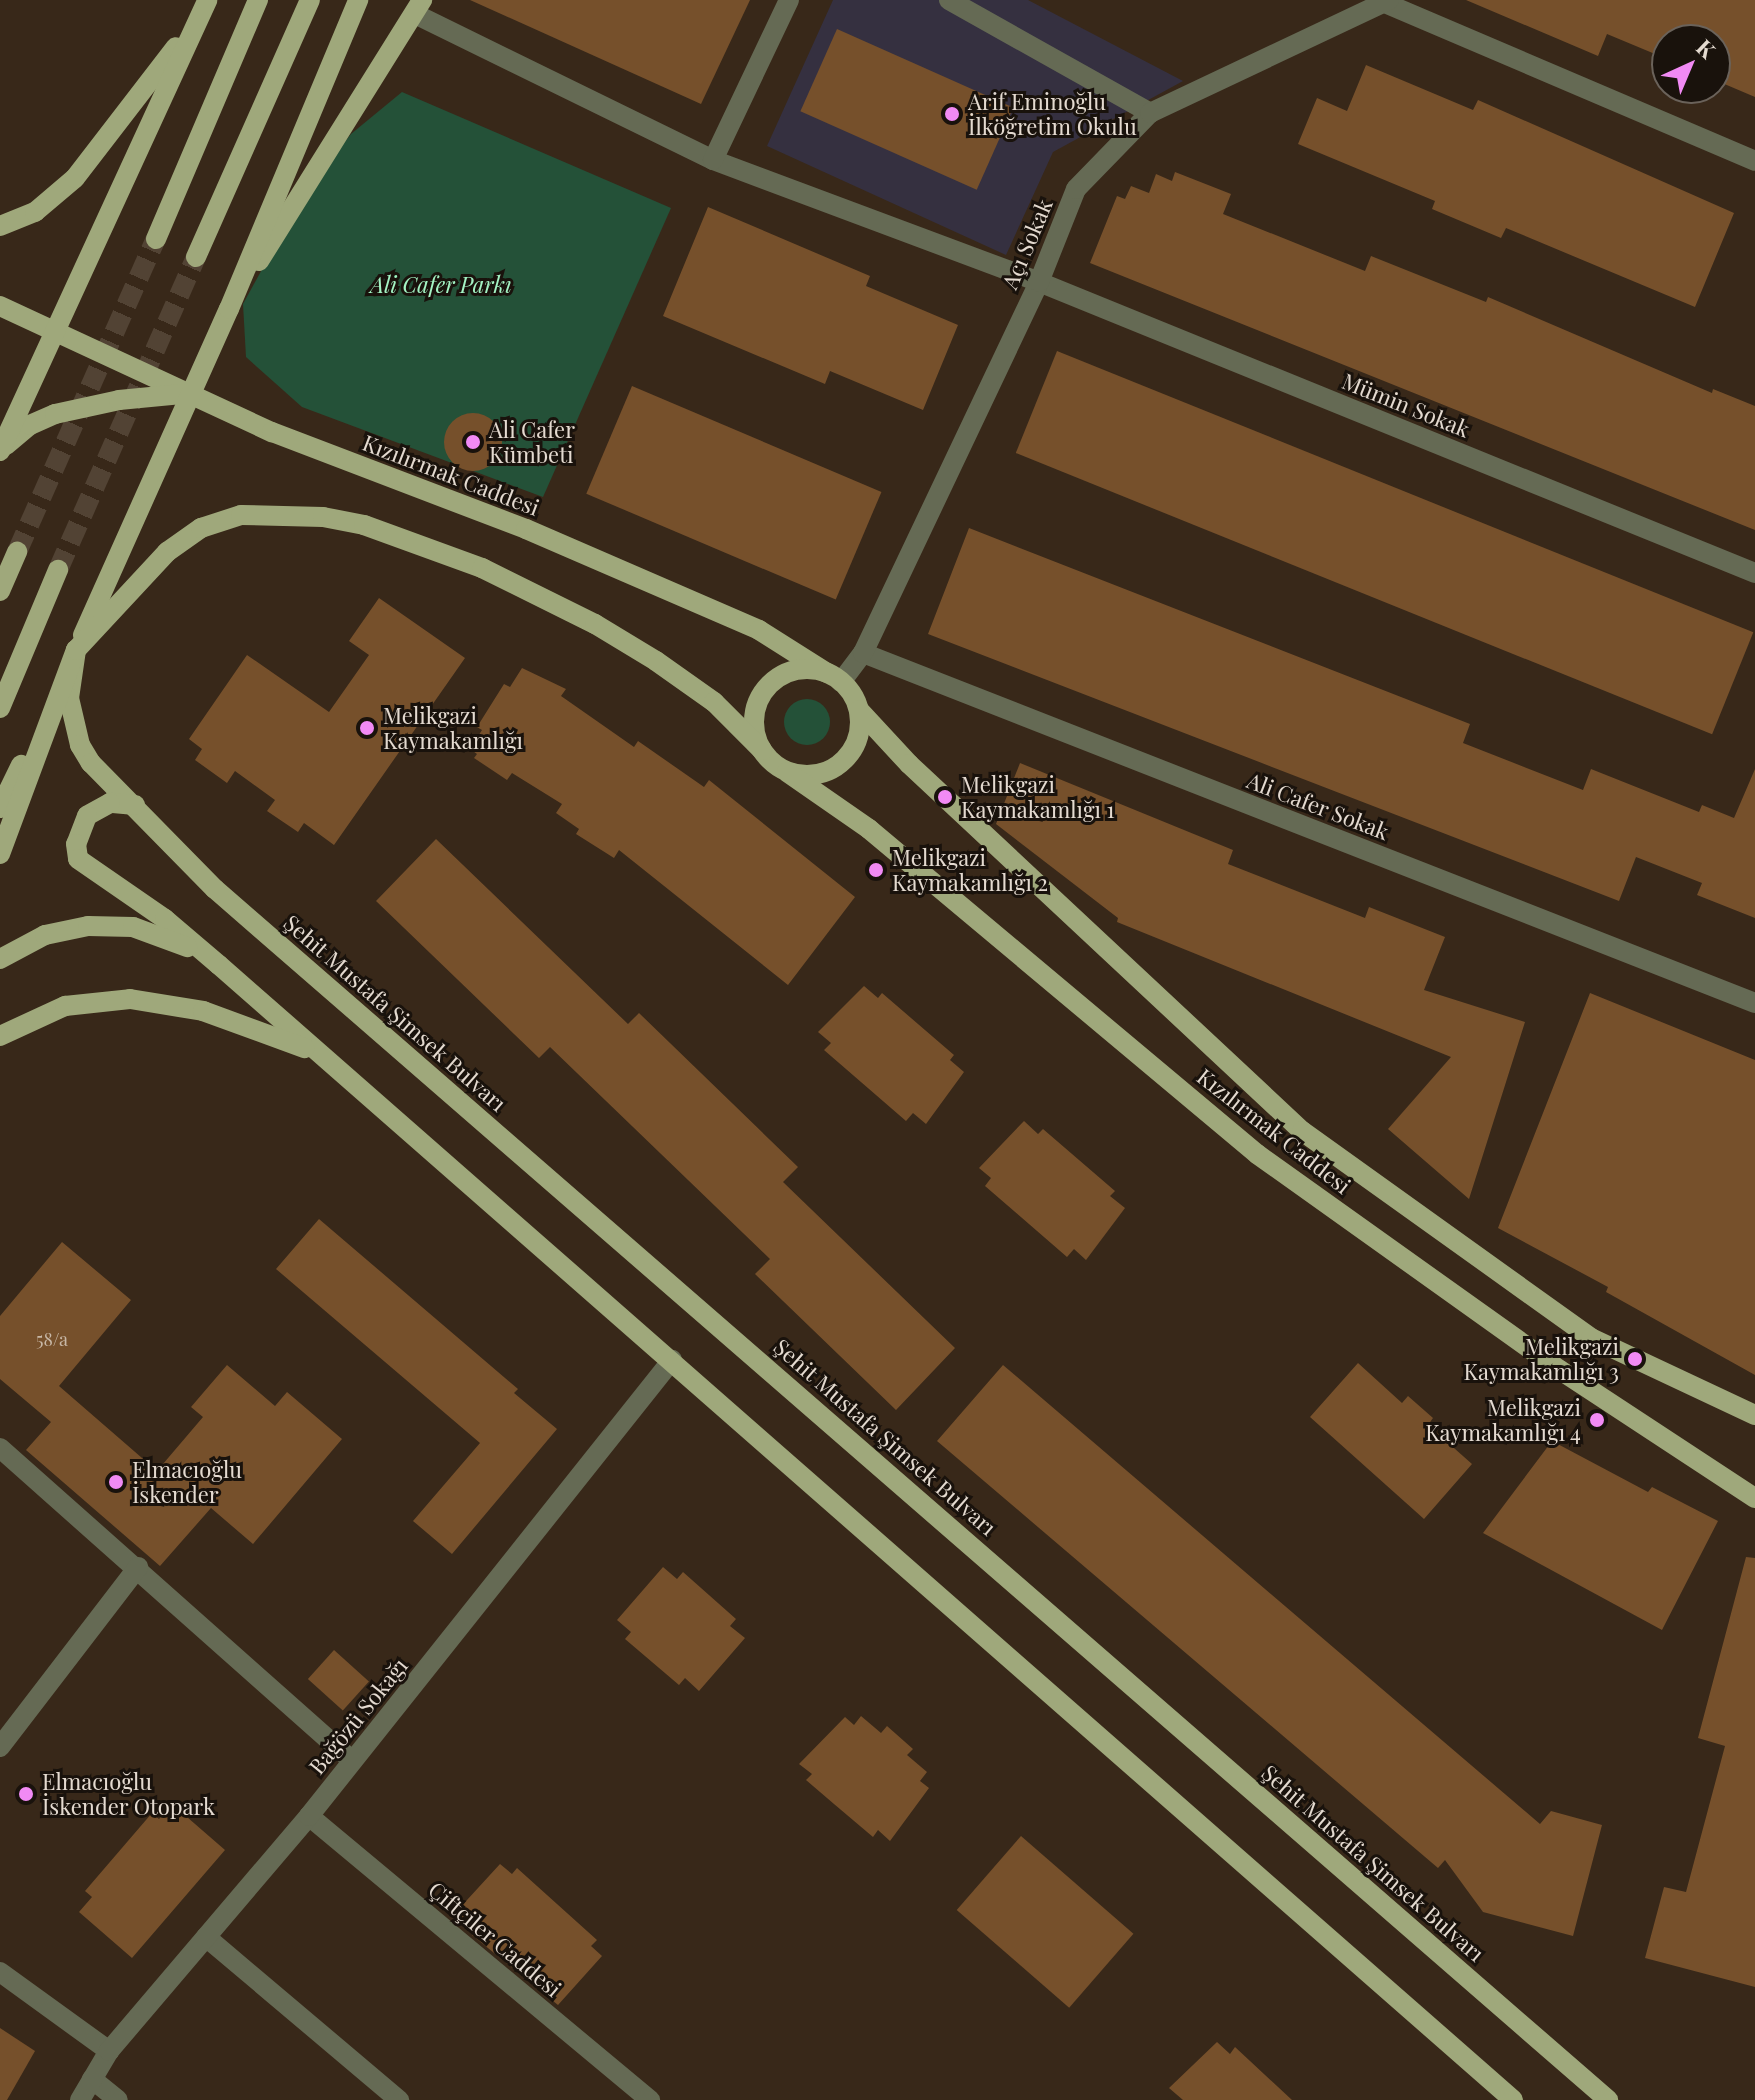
<!DOCTYPE html>
<meta charset="utf-8">
<style>
body{margin:0}
#map{position:relative;width:1755px;height:2100px;overflow:hidden;background:#382819;font-family:"Playfair Display",serif}
div>[style]{position:absolute}
[style*='--x']{left:calc(var(--x)*1px);top:calc(var(--y)*1px);width:calc(var(--w)*1px);rotate:calc(var(--a)*1deg)}
.education>*{inset:0;background:#353040}
.green>*{inset:0;background:#245138}
.round{border-radius:50%}
.building>*{inset:0;background:#76502b;transform-origin:0 0}
.primary-tunnel>*{height:20px;margin-top:-10px;transform-origin:0;background:repeating-linear-gradient(90deg,#524334 0 20px,transparent 0 30px)}
.minor>*{height:20px;margin:-10px;padding:0 10px;transform-origin:10px;border-radius:10px;background:#656a54}
.tertiary>*{height:20px;margin:-10px;padding:0 10px;transform-origin:10px;border-radius:10px;background:#656a54}
.primary>*{height:20px;margin:-10px;padding:0 10px;transform-origin:10px;border-radius:10px;background:#9fa87b}
.primary>.ring{margin:-10px;padding:0;box-sizing:content-box;background:none;border:20px solid #9fa87b;border-radius:50%}
.dots>*{width:22px;height:22px;translate:-50% -50%;box-sizing:border-box;border:4px solid #19120c;border-radius:50%}
span{translate:-50% -50%;white-space:nowrap;text-align:center;line-height:1.15;-webkit-text-stroke:6px #19120c;paint-order:stroke}
.number-label{font-size:18px;color:#c8b8a7}
.number-label span{-webkit-text-stroke-width:0}
.poi-label{font-size:22px;color:#e4dad0}
.left{translate:0 -50%;text-align:left}
.right{translate:-100% -50%;text-align:right}
.street-label{font-size:22px;color:#e4dad0}
.park-label{font-size:22px;color:#a4f4c4;font-style:italic}
.north{position:absolute;left:1651px;top:24px;width:80px;height:80px;box-sizing:border-box;background:#19120c;border:2px solid #6a625a;border-radius:50%;rotate:44deg;font-size:22px;font-weight:700;line-height:32px;text-align:center;color:#e4dad0}
.north::after{content:'';display:block;margin:auto;width:28px;height:36px;background:#f18af4;clip-path:polygon(50% 0,100% 100%,50% 72%,0 100%)}
</style>
<div id="map">
<div class="education">
<i style="clip-path:polygon(833px 0,1028px 0,1183px 81px,1053px 152px,1006px 255px,767px 146px)"></i>
</div>
<div class="green">
<i style="clip-path:polygon(402px 92px,671px 208px,543px 497px,302px 407px,246px 357px,243px 304px,304px 193px,351px 134px)"></i>
<i class="round" style="left:784px;top:699px;width:46px;height:46px"></i>
</div>
<div class="building">
<i style="clip-path:polygon(470px 0,750px 0,701px 104px)"></i>
<i style="clip-path:polygon(1466px 0,1755px 0,1755px 97px,1715px 80px,1715px 40px,1667px 40px,1667px 59px,1607px 34px,1598px 56px)"></i>
<i style="left:837px;top:29px;width:193px;height:90px;rotate:24deg"></i>
<i style="clip-path:polygon(1366px 65px,1473px 110px,1478px 100px,1734px 213px,1695px 307px,1506px 228px,1501px 238px,1432px 209px,1435px 201px,1298px 144px,1317px 98px,1347px 111px)"></i>
<i style="clip-path:polygon(1175px 172px,1231px 194px,1223px 214px,1365px 271px,1371px 256px,1486px 302px,1488px 297px,1712px 393px,1713px 389px,1755px 406px,1755px 530px,1090px 263px,1117px 196px,1125px 199px,1131px 186px,1149px 193px,1156px 174px,1172px 181px)"></i>
<i style="clip-path:polygon(708px 207px,870px 276px,866px 286px,958px 325px,923px 410px,830px 371px,825px 384px,663px 316px)"></i>
<i style="left:1057px;top:351px;width:751px;height:110px;rotate:22deg"></i>
<i style="left:632px;top:386px;width:271px;height:117px;rotate:23deg"></i>
<i class="round" style="left:444px;top:413px;width:58px;height:58px"></i>
<i style="clip-path:polygon(969px 528px,1470px 724px,1463px 743px,1583px 790px,1591px 769px,1699px 812px,1702px 805px,1734px 818px,1755px 769px,1755px 918px,1697px 895px,1702px 883px,1636px 857px,1619px 901px,928px 634px)"></i>
<i style="clip-path:polygon(379px 598px,465px 658px,334px 845px,304px 823px,298px 832px,267px 811px,275px 800px,235px 771px,227px 783px,195px 760px,202px 749px,189px 739px,247px 655px,329px 712px,369px 655px,349px 641px)"></i>
<i style="clip-path:polygon(522px 668px,566px 689px,561px 696px,634px 747px,638px 741px,704px 787px,709px 780px,855px 897px,788px 985px,619px 850px,614px 858px,576px 834px,579px 829px,556px 813px,562px 804px,512px 773px,507px 780px,474px 758px,477px 754px,470px 749px,482px 730px,477px 727px,504px 684px,510px 687px)"></i>
<i style="clip-path:polygon(1020px 763px,1233px 850px,1228px 864px,1365px 918px,1369px 907px,1445px 937px,1424px 990px,1525px 1022px,1469px 1199px,1388px 1129px,1451px 1057px,1117px 922px,1118px 918px,996px 824px)"></i>
<i style="clip-path:polygon(436px 839px,628px 1024px,639px 1013px,798px 1167px,783px 1182px,955px 1348px,896px 1410px,755px 1274px,770px 1259px,550px 1047px,539px 1058px,376px 901px)"></i>
<i style="clip-path:polygon(864px 986px,878px 998px,882px 993px,954px 1055px,950px 1060px,964px 1072px,926px 1124px,913px 1113px,906px 1121px,824px 1050px,831px 1043px,818px 1032px)"></i>
<i style="clip-path:polygon(1590px 993px,1755px 1060px,1755px 1375px,1606px 1292px,1608px 1287px,1498px 1228px)"></i>
<i style="clip-path:polygon(1024px 1121px,1038px 1134px,1043px 1129px,1115px 1191px,1110px 1196px,1125px 1208px,1086px 1260px,1074px 1249px,1067px 1257px,985px 1186px,991px 1178px,979px 1168px)"></i>
<i style="clip-path:polygon(319px 1219px,518px 1389px,514px 1393px,557px 1429px,452px 1554px,413px 1521px,480px 1443px,276px 1269px)"></i>
<i style="clip-path:polygon(62px 1242px,131px 1300px,59px 1386px,157px 1471px,203px 1417px,191px 1407px,227px 1365px,275px 1406px,287px 1392px,342px 1439px,253px 1544px,211px 1508px,160px 1566px,26px 1450px,51px 1422px,0 1379px,0 1316px)"></i>
<i style="clip-path:polygon(1358px 1363px,1402px 1403px,1408px 1396px,1433px 1418px,1428px 1425px,1472px 1464px,1424px 1519px,1310px 1417px)"></i>
<i style="clip-path:polygon(1003px 1365px,1540px 1824px,1551px 1811px,1602px 1825px,1573px 1936px,1483px 1912px,1445px 1860px,1438px 1868px,937px 1441px)"></i>
<i style="clip-path:polygon(1552px 1441px,1648px 1492px,1652px 1487px,1718px 1521px,1662px 1630px,1483px 1533px)"></i>
<i style="clip-path:polygon(1746px 1557px,1755px 1558px,1755px 1987px,1645px 1958px,1664px 1887px,1686px 1892px,1725px 1746px,1698px 1738px)"></i>
<i style="clip-path:polygon(663px 1567px,677px 1579px,683px 1572px,736px 1619px,730px 1626px,745px 1638px,699px 1691px,685px 1678px,679px 1685px,625px 1639px,631px 1632px,617px 1620px)"></i>
<i style="left:334px;top:1650px;width:47px;height:39px;rotate:42deg"></i>
<i style="clip-path:polygon(861px 1716px,881px 1733px,887px 1726px,913px 1749px,907px 1755px,927px 1772px,920px 1781px,929px 1788px,890px 1841px,878px 1830px,873px 1837px,834px 1804px,806px 1780px,812px 1774px,799px 1764px,845px 1717px,854px 1725px)"></i>
<i style="clip-path:polygon(172px 1804px,225px 1850px,132px 1958px,79px 1912px,92px 1897px,85px 1891px,152px 1813px,159px 1819px)"></i>
<i style="left:1021px;top:1836px;width:149px;height:98px;rotate:41deg"></i>
<i style="clip-path:polygon(500px 1864px,512px 1874px,517px 1868px,597px 1940px,591px 1946px,602px 1956px,558px 2005px,472px 1935px,476px 1931px,456px 1912px)"></i>
<i style="clip-path:polygon(0 2028px,35px 2051px,7px 2100px,0 2100px)"></i>
<i style="clip-path:polygon(1217px 2042px,1230px 2054px,1235px 2047px,1292px 2100px,1183px 2100px,1169px 2088px)"></i>
</div>
<div class="primary-tunnel">
<i style="--x:17;--y:552;--w:342;--a:-66.1"></i>
<i style="--x:58;--y:570;--w:342;--a:-66.2"></i>
</div>
<div class="minor">
<i style="--x:949;--y:0;--w:231;--a:29.3"></i>
<i style="--x:1385;--y:3;--w:402;--a:23.1"></i>
<i style="--x:415;--y:14;--w:332;--a:26.1"></i>
<i style="--x:713;--y:160;--w:348;--a:20.5"></i>
<i style="--x:1039;--y:282;--w:773;--a:22.12"></i>
<i style="--x:713;--y:160;--w:177;--a:-64.6"></i>
<i style="--x:863;--y:653;--w:958;--a:21.42"></i>
<i style="--x:841;--y:682;--w:36;--a:-53"></i>
<i style="--x:863;--y:653;--w:411;--a:-64.6"></i>
<i style="--x:1039;--y:282;--w:100;--a:-68.3"></i>
<i style="--x:1076;--y:189;--w:106;--a:-45.8"></i>
<i style="--x:1150;--y:113;--w:264;--a:-25.3"></i>
<i style="--x:0;--y:1448;--w:471;--a:41.6"></i>
<i style="--x:0;--y:1747;--w:227;--a:-52.5"></i>
<i style="--x:309;--y:1816;--w:444;--a:39.8"></i>
<i style="--x:206;--y:1937;--w:253;--a:40.2"></i>
<i style="--x:0;--y:1972;--w:135;--a:35.9"></i>
<i style="--x:92;--y:2079;--w:33;--a:39"></i>
</div>
<div class="tertiary">
<i style="--x:80;--y:2100;--w:57;--a:-59.4"></i>
<i style="--x:109;--y:2051;--w:309;--a:-49.6"></i>
<i style="--x:309;--y:1816;--w:583;--a:-51.48"></i>
</div>
<div class="primary">
<i style="--x:0;--y:226;--w:38;--a:-22"></i>
<i style="--x:35;--y:212;--w:52;--a:-40.4"></i>
<i style="--x:75;--y:178;--w:165;--a:-52.4"></i>
<i style="--x:156;--y:239;--w:260;--a:-66.9"></i>
<i style="--x:196;--y:257;--w:281;--a:-66.1"></i>
<i style="--x:259;--y:261;--w:308;--a:-58"></i>
<i style="--x:0;--y:306;--w:300;--a:24.9"></i>
<i style="--x:272;--y:432;--w:272;--a:20.9"></i>
<i style="--x:526;--y:529;--w:254;--a:23.4"></i>
<i style="--x:759;--y:630;--w:80;--a:32.3"></i>
<i style="--x:6;--y:445;--w:31;--a:-40"></i>
<i style="--x:30;--y:425;--w:27;--a:-24"></i>
<i style="--x:55;--y:414;--w:66;--a:-12.3"></i>
<i style="--x:119;--y:400;--w:63;--a:-5.4"></i>
<i style="--x:0;--y:451;--w:496;--a:-65.3"></i>
<i style="--x:0;--y:591;--w:43;--a:-66.4"></i>
<i style="--x:83;--y:635;--w:357;--a:-65.9"></i>
<i style="--x:229;--y:309;--w:335;--a:-67.3"></i>
<i style="--x:76;--y:650;--w:49;--a:98.3"></i>
<i style="--x:69;--y:698;--w:48;--a:76.8"></i>
<i style="--x:80;--y:745;--w:21;--a:59"></i>
<i style="--x:91;--y:763;--w:177;--a:45.5"></i>
<i style="--x:215;--y:889;--w:1846;--a:41"></i>
<i class="ring" style="left:754px;top:669px;width:86px;height:86px"></i>
<i style="--x:0;--y:708;--w:150;--a:-67.2"></i>
<i style="--x:859;--y:710;--w:74;--a:47.2"></i>
<i style="--x:909;--y:764;--w:538;--a:43.04"></i>
<i style="--x:1302;--y:1131;--w:355;--a:35.6"></i>
<i style="--x:1591;--y:1338;--w:181;--a:25.2"></i>
<i style="--x:787;--y:772;--w:100;--a:34.8"></i>
<i style="--x:869;--y:829;--w:506;--a:39.95"></i>
<i style="--x:1257;--y:1154;--w:372;--a:35.5"></i>
<i style="--x:1560;--y:1370;--w:233;--a:33.3"></i>
<i style="--x:135;--y:805;--w:25;--a:-175"></i>
<i style="--x:110;--y:803;--w:26;--a:151"></i>
<i style="--x:87;--y:816;--w:30;--a:111"></i>
<i style="--x:76;--y:844;--w:15;--a:82"></i>
<i style="--x:78;--y:859;--w:106;--a:34.6"></i>
<i style="--x:165;--y:919;--w:71;--a:40.4"></i>
<i style="--x:219;--y:965;--w:1721;--a:41.25"></i>
<i style="--x:0;--y:808;--w:48;--a:-64"></i>
<i style="--x:0;--y:854;--w:218;--a:-69.6"></i>
<i style="--x:76;--y:650;--w:134;--a:-47.1"></i>
<i style="--x:167;--y:552;--w:42;--a:-35.2"></i>
<i style="--x:201;--y:528;--w:42;--a:-18"></i>
<i style="--x:241;--y:515;--w:82;--a:1.4"></i>
<i style="--x:323;--y:517;--w:42;--a:11"></i>
<i style="--x:364;--y:525;--w:126;--a:20"></i>
<i style="--x:482;--y:568;--w:126;--a:26.4"></i>
<i style="--x:595;--y:624;--w:71;--a:31.2"></i>
<i style="--x:656;--y:661;--w:71;--a:35.3"></i>
<i style="--x:714;--y:702;--w:68;--a:45"></i>
<i style="--x:0;--y:959;--w:51;--a:-28.1"></i>
<i style="--x:45;--y:935;--w:44;--a:-11.8"></i>
<i style="--x:88;--y:926;--w:45;--a:1.3"></i>
<i style="--x:133;--y:927;--w:58;--a:20.3"></i>
<i style="--x:0;--y:1036;--w:72;--a:-24.8"></i>
<i style="--x:65;--y:1006;--w:65;--a:-6.1"></i>
<i style="--x:130;--y:999;--w:74;--a:9.3"></i>
<i style="--x:203;--y:1011;--w:108;--a:20.1"></i>
</div>
<div class="dots">
<i style="left:952px;top:114px;background:#f18af4"></i>
<i style="left:473px;top:442px;background:#f18af4"></i>
<i style="left:367px;top:728px;background:#f18af4"></i>
<i style="left:945px;top:797px;background:#f18af4"></i>
<i style="left:876px;top:870px;background:#f18af4"></i>
<i style="left:1635px;top:1359px;background:#f18af4"></i>
<i style="left:1597px;top:1420px;background:#f18af4"></i>
<i style="left:116px;top:1482px;background:#f18af4"></i>
<i style="left:26px;top:1794px;background:#f18af4"></i>
</div>
<div class="number-label">
<span style="left:52px;top:1339px">58/a</span>
</div>
<div class="poi-label">
<span class="left" style="left:968px;top:114px">Arif Eminoğlu<br>İlköğretim Okulu</span>
<span class="left" style="left:489px;top:442px">Ali Cafer<br>Kümbeti</span>
<span class="left" style="left:383px;top:728px">Melikgazi<br>Kaymakamlığı</span>
<span class="left" style="left:961px;top:797px">Melikgazi<br>Kaymakamlığı 1</span>
<span class="left" style="left:892px;top:870px">Melikgazi<br>Kaymakamlığı 2</span>
<span class="right" style="left:1619px;top:1359px">Melikgazi<br>Kaymakamlığı 3</span>
<span class="right" style="left:1581px;top:1420px">Melikgazi<br>Kaymakamlığı 4</span>
<span class="left" style="left:132px;top:1482px">Elmacıoğlu<br>İskender</span>
<span class="left" style="left:42px;top:1794px">Elmacıoğlu<br>İskender Otopark</span>
</div>
<div class="street-label">
<span style="left:1027px;top:244px;rotate:-67deg">Açı Sokak</span>
<span style="left:1406px;top:405px;rotate:22deg">Mümin Sokak</span>
<span style="left:451px;top:475px;rotate:21deg">Kızılırmak Caddesi</span>
<span style="left:1318px;top:806px;rotate:21deg">Ali Cafer Sokak</span>
<span style="left:395px;top:1013px;rotate:41deg">Şehit Mustafa Şimsek Bulvarı</span>
<span style="left:1274px;top:1131px;rotate:38deg">Kızılırmak Caddesi</span>
<span style="left:885px;top:1437px;rotate:41deg">Şehit Mustafa Şimsek Bulvarı</span>
<span style="left:358px;top:1716px;rotate:-51deg">Bağözü Sokağı</span>
<span style="left:1373px;top:1863px;rotate:41deg">Şehit Mustafa Şimsek Bulvarı</span>
<span style="left:495px;top:1939px;rotate:40deg">Çiftçiler Caddesi</span>
</div>
<div class="park-label">
<span style="left:441px;top:285px">Ali Cafer Parkı</span>
</div>
<div class="north">K</div>
</div>
